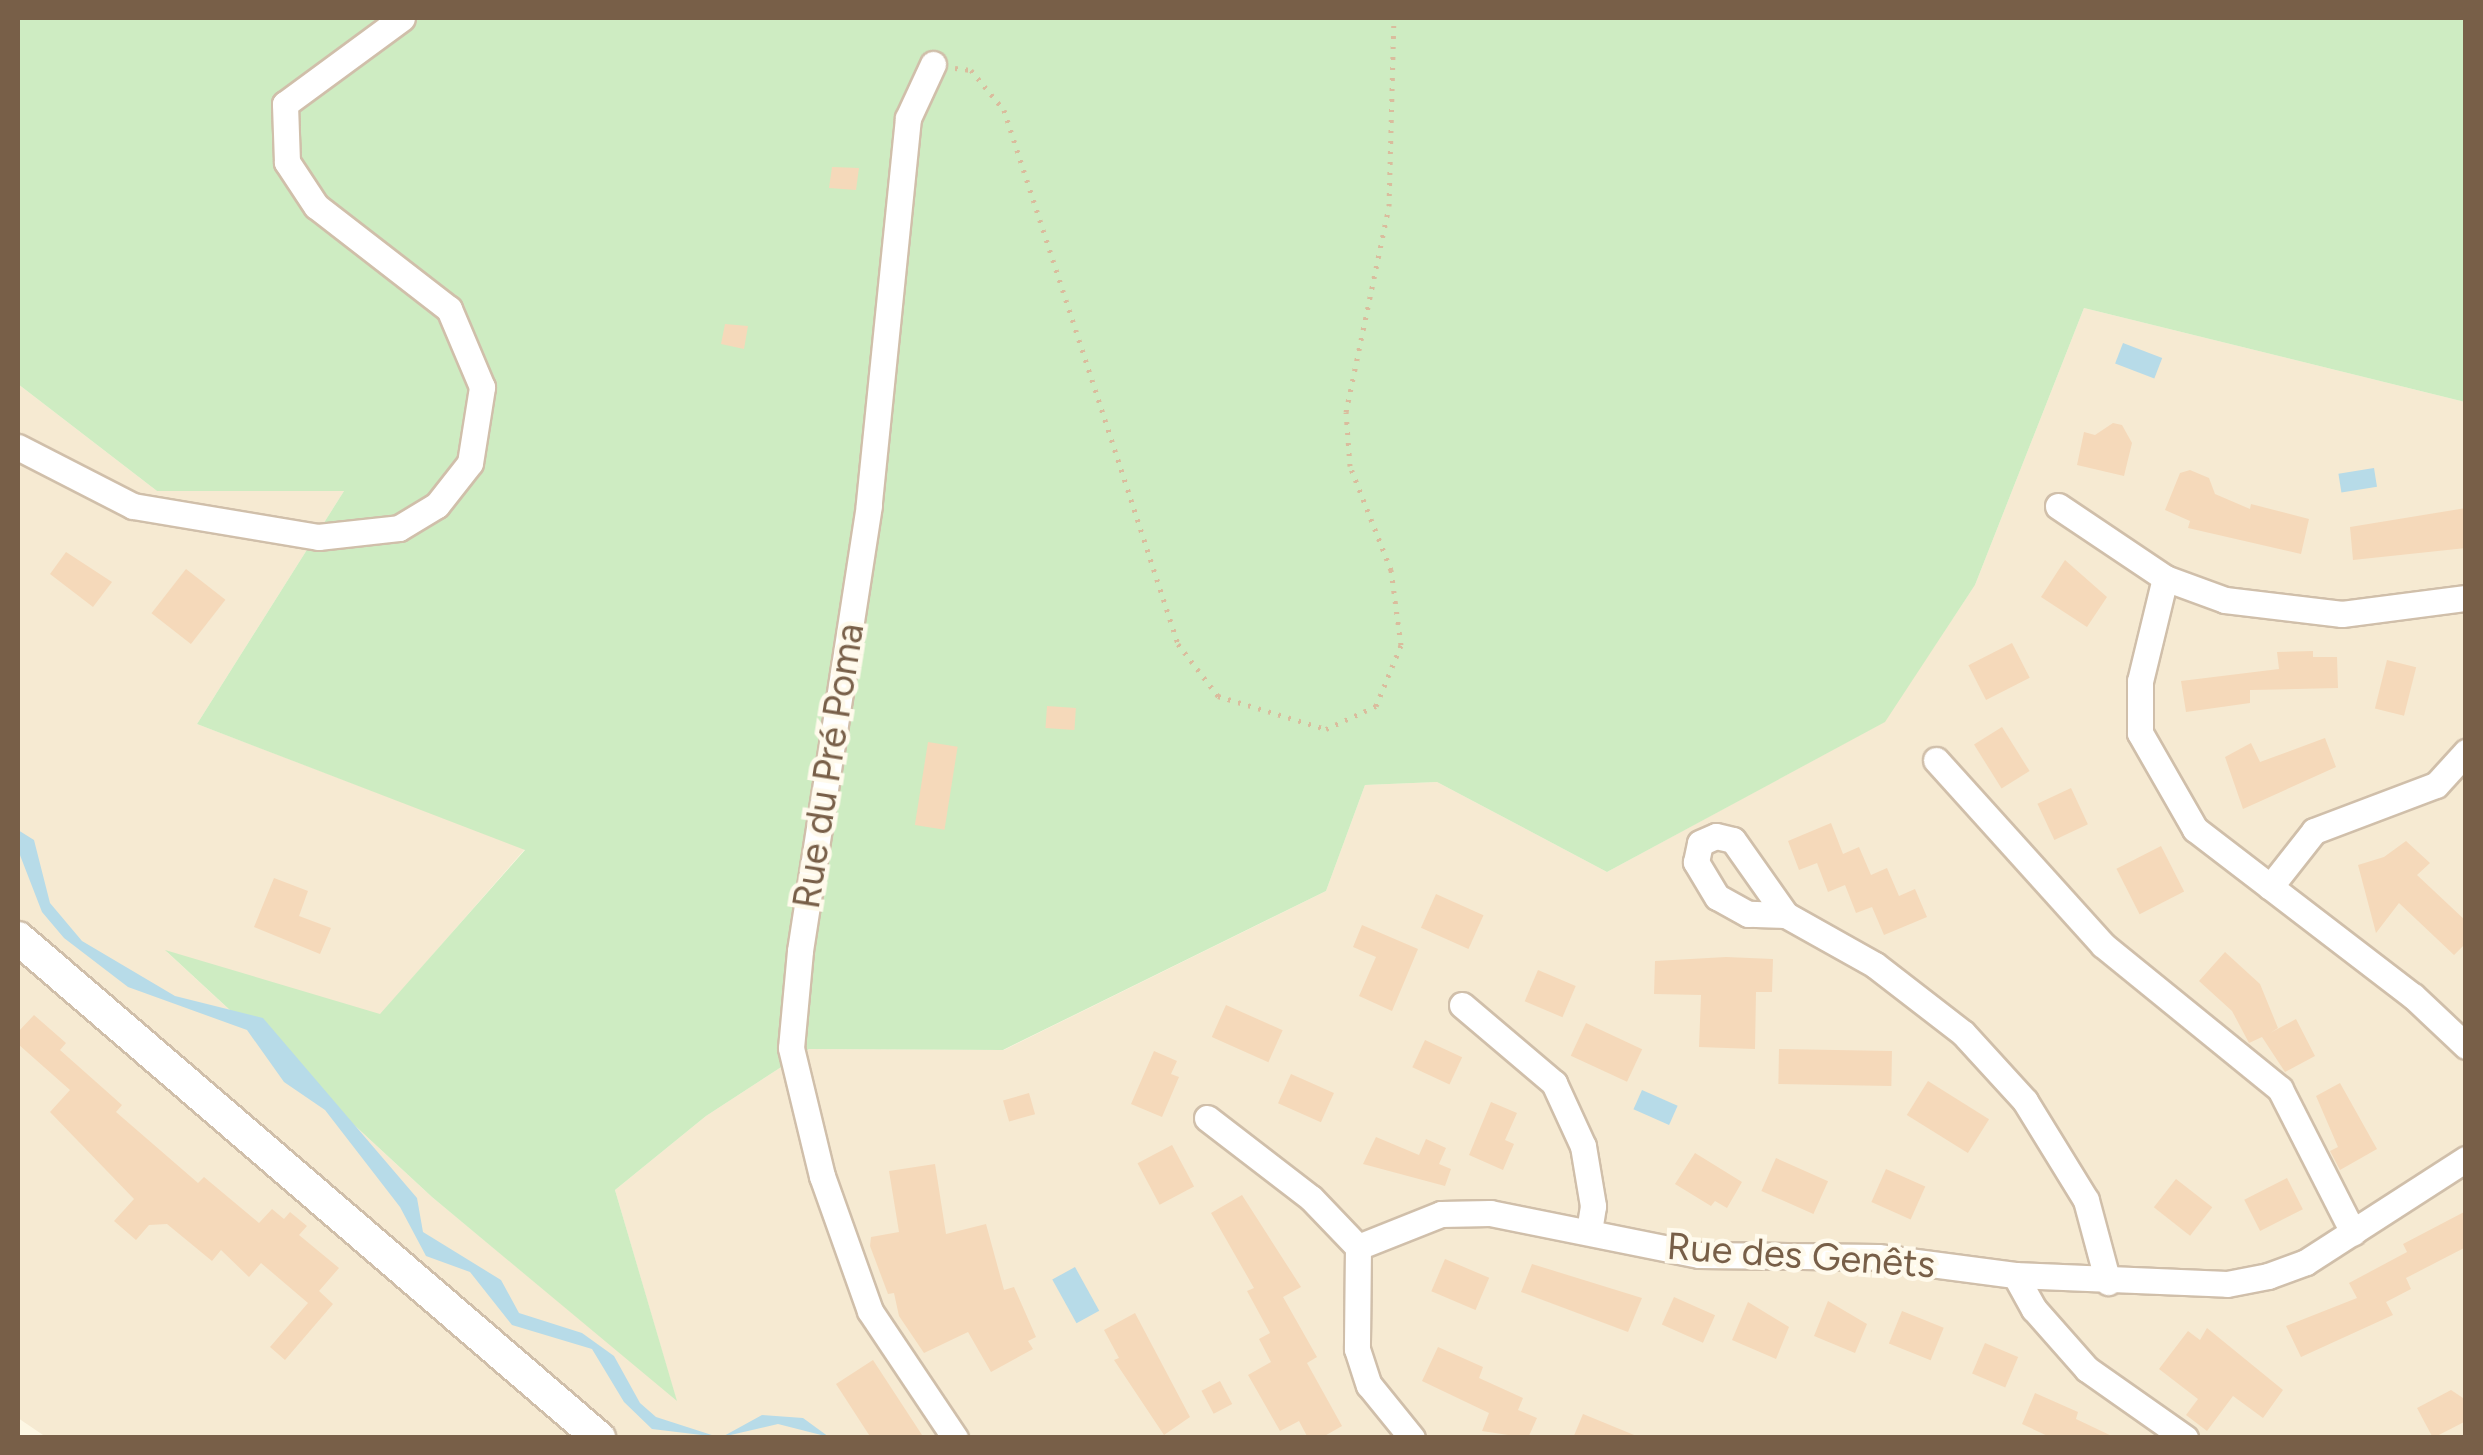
<!DOCTYPE html>
<meta charset="utf-8">
<style>
body{margin:0}
#map{position:relative;width:2483px;height:1455px;overflow:hidden;background:#fdf7e4;font-family:Figtree,sans-serif}
div>[style]{position:absolute}
[style*='--x']{left:calc(var(--x)*1px);top:calc(var(--y)*1px);width:calc(var(--w)*1px);rotate:calc(var(--a)*1deg)}
.residential>*{inset:0;background:#f6ead2}
.green>*{inset:0;background:#ceecc2}
.water>*{inset:0;background:#b7dbe8;transform-origin:0 0}
.building>*{inset:0;background:#f5d9ba;transform-origin:0 0}
.path>*{height:5px;margin-top:-2.5px;transform-origin:0;background:repeating-linear-gradient(90deg,#dabc9d 0 2.5px,transparent 0 10.5px)}
.roads{filter:drop-shadow(2px 0 #d0bfaa) drop-shadow(-2px 0 #d0bfaa) drop-shadow(0 2px #d0bfaa) drop-shadow(0 -2px #d0bfaa)}
.minor>*{height:25px;margin:-12.5px;padding:0 12.5px;transform-origin:12.5px;border-radius:12.5px;background:#fff}
.tertiary>*{height:32px;margin:-16px;padding:0 16px;transform-origin:16px;border-radius:16px;background:#fff}
span{translate:-50% -50%;white-space:nowrap;text-align:center;line-height:1.15;-webkit-text-stroke:9px #fffaec;paint-order:stroke}
.street-label{font-size:38px;color:#785f48}
.frame{position:absolute;inset:0;border:20px solid #785f48;pointer-events:none}
</style>
<div id="map">
<div class="residential">
<i style="clip-path:polygon(2084px 308px,2465px 402px,2465px 1437px,46px 1437px,18px 1418px,18px 384px,157px 491px,344px 491px,197px 724px,525px 849px,380px 1015px,167px 952px,432px 1197px,676px 1399px,615px 1190px,706px 1116px,809px 1049px,1004px 1050px,1326px 891px,1365px 785px,1437px 782px,1607px 872px,1884px 722px,1975px 585px)"></i>
</div>
<div class="green">
<i style="clip-path:polygon(18px 18px,2465px 18px,2465px 402px,2084px 308px,1975px 585px,1885px 722px,1607px 872px,1437px 782px,1365px 785px,1326px 891px,1003px 1050px,809px 1049px,706px 1116px,615px 1190px,677px 1401px,432px 1197px,165px 950px,380px 1014px,525px 850px,197px 724px,344px 491px,157px 491px,18px 384px)"></i>
</div>
<div class="water">
<i style="left:2123px;top:343px;width:42px;height:22px;rotate:21deg"></i>
<i style="left:2374px;top:468px;width:19px;height:36px;rotate:81deg"></i>
<i style="clip-path:polygon(18px 830px,34px 840px,50px 903px,82px 941px,175px 996px,263px 1018px,417px 1198px,423px 1232px,501px 1280px,519px 1313px,582px 1333px,614px 1356px,640px 1403px,656px 1417px,718px 1437px,652px 1429px,624px 1402px,592px 1349px,512px 1325px,470px 1272px,426px 1256px,400px 1207px,325px 1110px,284px 1082px,247px 1030px,128px 987px,64px 938px,42px 912px,18px 850px)"></i>
<i style="left:1642px;top:1090px;width:39px;height:21px;rotate:24deg"></i>
<i style="left:1075px;top:1267px;width:50px;height:26px;rotate:61deg"></i>
<i style="clip-path:polygon(762px 1415px,803px 1418px,829px 1437px,778px 1424px,722px 1437px)"></i>
</div>
<div class="building">
<i style="clip-path:polygon(832px 167px,859px 168px,856px 190px,829px 188px)"></i>
<i style="clip-path:polygon(725px 324px,748px 326px,744px 349px,721px 344px)"></i>
<i style="clip-path:polygon(2113px 423px,2122px 425px,2132px 443px,2124px 476px,2077px 465px,2084px 432px,2095px 435px)"></i>
<i style="clip-path:polygon(2190px 470px,2209px 478px,2215px 494px,2250px 509px,2251px 504px,2309px 519px,2301px 554px,2188px 528px,2190px 521px,2165px 510px,2180px 473px)"></i>
<i style="clip-path:polygon(2466px 508px,2466px 548px,2353px 560px,2350px 527px)"></i>
<i style="clip-path:polygon(66px 552px,112px 582px,93px 607px,50px 574px)"></i>
<i style="clip-path:polygon(2065px 560px,2107px 597px,2087px 627px,2041px 597px)"></i>
<i style="left:186px;top:569px;width:50px;height:56px;rotate:38deg"></i>
<i style="left:2012px;top:643px;width:39px;height:49px;rotate:63deg"></i>
<i style="clip-path:polygon(2313px 651px,2313px 657px,2337px 657px,2338px 688px,2250px 690px,2250px 703px,2186px 712px,2181px 681px,2279px 669px,2277px 652px)"></i>
<i style="left:2387px;top:660px;width:30px;height:50px;rotate:14deg"></i>
<i style="left:1047px;top:706px;width:29px;height:22px;rotate:4deg"></i>
<i style="left:2002px;top:727px;width:52px;height:33px;rotate:58deg"></i>
<i style="clip-path:polygon(2325px 738px,2336px 767px,2243px 809px,2225px 757px,2251px 743px,2260px 762px)"></i>
<i style="left:928px;top:742px;width:30px;height:84px;rotate:9deg"></i>
<i style="left:2071px;top:788px;width:40px;height:37px;rotate:65deg"></i>
<i style="clip-path:polygon(1831px 823px,1843px 854px,1859px 847px,1871px 875px,1887px 868px,1899px 896px,1915px 889px,1927px 917px,1884px 935px,1872px 907px,1856px 913px,1845px 885px,1828px 892px,1817px 863px,1799px 870px,1788px 841px)"></i>
<i style="clip-path:polygon(2406px 841px,2430px 863px,2417px 875px,2466px 921px,2466px 943px,2454px 955px,2399px 903px,2376px 933px,2358px 865px,2384px 857px)"></i>
<i style="left:2161px;top:846px;width:51px;height:50px;rotate:63deg"></i>
<i style="clip-path:polygon(274px 878px,308px 891px,299px 916px,331px 928px,320px 954px,254px 927px)"></i>
<i style="left:1436px;top:894px;width:52px;height:37px;rotate:24deg"></i>
<i style="clip-path:polygon(1362px 925px,1418px 949px,1392px 1011px,1359px 996px,1376px 957px,1353px 947px)"></i>
<i style="clip-path:polygon(2225px 952px,2260px 984px,2278px 1028px,2270px 1033px,2296px 1019px,2315px 1056px,2285px 1072px,2262px 1037px,2249px 1043px,2232px 1011px,2199px 981px)"></i>
<i style="clip-path:polygon(1726px 957px,1773px 959px,1772px 992px,1756px 992px,1755px 1049px,1699px 1047px,1701px 995px,1654px 994px,1655px 961px)"></i>
<i style="left:1538px;top:970px;width:41px;height:34px;rotate:23deg"></i>
<i style="left:1226px;top:1005px;width:62px;height:35px;rotate:24deg"></i>
<i style="clip-path:polygon(34px 1015px,66px 1043px,60px 1050px,122px 1105px,116px 1112px,198px 1183px,204px 1177px,259px 1223px,272px 1209px,284px 1219px,290px 1212px,307px 1226px,299px 1235px,339px 1268px,319px 1291px,333px 1304px,285px 1360px,270px 1347px,308px 1303px,261px 1263px,249px 1277px,221px 1250px,212px 1261px,167px 1224px,149px 1225px,136px 1240px,114px 1221px,134px 1199px,50px 1112px,70px 1090px,18px 1044px,18px 1032px)"></i>
<i style="left:1586px;top:1023px;width:62px;height:36px;rotate:25deg"></i>
<i style="left:1425px;top:1040px;width:41px;height:30px;rotate:25deg"></i>
<i style="left:1779px;top:1049px;width:113px;height:35px;rotate:1deg"></i>
<i style="clip-path:polygon(1154px 1051px,1177px 1061px,1171px 1074px,1179px 1077px,1162px 1117px,1131px 1104px)"></i>
<i style="left:1291px;top:1074px;width:47px;height:32px;rotate:24deg"></i>
<i style="left:1928px;top:1081px;width:72px;height:40px;rotate:32deg"></i>
<i style="clip-path:polygon(2340px 1083px,2377px 1149px,2340px 1170px,2330px 1151px,2338px 1147px,2316px 1096px)"></i>
<i style="left:1029px;top:1093px;width:22px;height:27px;rotate:74deg"></i>
<i style="clip-path:polygon(1491px 1102px,1517px 1113px,1505px 1140px,1514px 1144px,1503px 1170px,1469px 1155px)"></i>
<i style="clip-path:polygon(1376px 1137px,1419px 1155px,1426px 1139px,1446px 1148px,1439px 1164px,1451px 1169px,1445px 1186px,1363px 1164px)"></i>
<i style="left:1172px;top:1145px;width:47px;height:39px;rotate:62deg"></i>
<i style="clip-path:polygon(1695px 1153px,1742px 1182px,1727px 1208px,1715px 1201px,1711px 1206px,1675px 1184px)"></i>
<i style="left:1776px;top:1158px;width:57px;height:36px;rotate:24deg"></i>
<i style="clip-path:polygon(935px 1164px,946px 1234px,986px 1224px,1004px 1290px,1014px 1287px,1036px 1337px,1028px 1341px,1033px 1349px,991px 1372px,968px 1332px,924px 1353px,899px 1316px,894px 1293px,888px 1294px,870px 1246px,871px 1237px,899px 1232px,889px 1171px)"></i>
<i style="left:1886px;top:1169px;width:43px;height:36px;rotate:24deg"></i>
<i style="left:2287px;top:1178px;width:35px;height:48px;rotate:63deg"></i>
<i style="left:2176px;top:1179px;width:46px;height:36px;rotate:38deg"></i>
<i style="clip-path:polygon(1242px 1195px,1301px 1287px,1283px 1297px,1317px 1357px,1307px 1363px,1342px 1426px,1321px 1438px,1308px 1438px,1299px 1421px,1280px 1431px,1248px 1375px,1271px 1362px,1259px 1339px,1270px 1333px,1247px 1291px,1254px 1288px,1211px 1213px)"></i>
<i style="clip-path:polygon(2466px 1211px,2466px 1247px,2406px 1278px,2411px 1289px,2386px 1302px,2393px 1315px,2301px 1357px,2286px 1326px,2357px 1298px,2349px 1283px,2407px 1252px,2403px 1244px)"></i>
<i style="left:1445px;top:1259px;width:48px;height:35px;rotate:23deg"></i>
<i style="clip-path:polygon(1532px 1264px,1642px 1298px,1628px 1332px,1521px 1292px)"></i>
<i style="left:1674px;top:1297px;width:45px;height:30px;rotate:24deg"></i>
<i style="clip-path:polygon(1828px 1301px,1867px 1324px,1855px 1353px,1814px 1336px)"></i>
<i style="clip-path:polygon(1748px 1302px,1789px 1327px,1776px 1359px,1732px 1340px)"></i>
<i style="left:1902px;top:1311px;width:45px;height:35px;rotate:22deg"></i>
<i style="clip-path:polygon(1135px 1313px,1190px 1417px,1164px 1435px,1114px 1360px,1119px 1358px,1104px 1330px)"></i>
<i style="clip-path:polygon(2207px 1328px,2283px 1390px,2263px 1418px,2233px 1396px,2207px 1431px,2186px 1415px,2198px 1399px,2159px 1369px,2188px 1331px,2200px 1340px)"></i>
<i style="left:1985px;top:1343px;width:36px;height:33px;rotate:23deg"></i>
<i style="clip-path:polygon(1438px 1347px,1483px 1367px,1479px 1378px,1523px 1398px,1518px 1410px,1537px 1418px,1528px 1438px,1482px 1431px,1489px 1413px,1422px 1381px)"></i>
<i style="clip-path:polygon(873px 1360px,924px 1438px,871px 1438px,836px 1384px)"></i>
<i style="left:1220px;top:1381px;width:26px;height:21px;rotate:62deg"></i>
<i style="clip-path:polygon(2451px 1390px,2466px 1400px,2466px 1421px,2433px 1438px,2417px 1408px)"></i>
<i style="clip-path:polygon(2035px 1393px,2078px 1412px,2076px 1419px,2116px 1438px,2052px 1438px,2022px 1424px)"></i>
<i style="clip-path:polygon(1583px 1414px,1639px 1437px,1639px 1438px,1573px 1438px)"></i>
</div>
<div class="path">
<i style="--x:955;--y:68;--w:16;--a:7"></i>
<i style="--x:971;--y:70;--w:52;--a:50.5"></i>
<i style="--x:1004;--y:110;--w:562;--a:71.95"></i>
<i style="--x:1178;--y:644;--w:66;--a:52.4"></i>
<i style="--x:1218;--y:696;--w:113;--a:17"></i>
<i style="--x:1326;--y:729;--w:55;--a:-24.7"></i>
<i style="--x:1376;--y:706;--w:66;--a:-67.7"></i>
<i style="--x:1401;--y:645;--w:76;--a:-97.6"></i>
<i style="--x:1391;--y:570;--w:112;--a:-111.5"></i>
<i style="--x:1350;--y:466;--w:54;--a:-94.2"></i>
<i style="--x:1346;--y:412;--w:210;--a:-78.2"></i>
<i style="--x:1389;--y:206;--w:188;--a:-88.5"></i>
</div>
<div class="roads">
<div class="minor">
<i style="--x:933;--y:64;--w:60;--a:114.8"></i>
<i style="--x:908;--y:118;--w:389;--a:95.8"></i>
<i style="--x:869;--y:505;--w:451;--a:98.8"></i>
<i style="--x:800;--y:951;--w:97;--a:95.3"></i>
<i style="--x:791;--y:1048;--w:132;--a:76.4"></i>
<i style="--x:822;--y:1176;--w:143;--a:70.4"></i>
<i style="--x:870;--y:1311;--w:153;--a:56.2"></i>
<i style="--x:18;--y:447;--w:129;--a:27.2"></i>
<i style="--x:133;--y:506;--w:188;--a:9.5"></i>
<i style="--x:318;--y:537;--w:81;--a:-6.3"></i>
<i style="--x:399;--y:528;--w:44;--a:-31.2"></i>
<i style="--x:437;--y:505;--w:53;--a:-51.8"></i>
<i style="--x:470;--y:463;--w:77;--a:-81"></i>
<i style="--x:482;--y:387;--w:85;--a:-112.9"></i>
<i style="--x:449;--y:309;--w:168;--a:-142.2"></i>
<i style="--x:316;--y:206;--w:53;--a:-123.4"></i>
<i style="--x:287;--y:162;--w:58;--a:-92"></i>
<i style="--x:285;--y:104;--w:145;--a:-36.3"></i>
<i style="--x:2058;--y:506;--w:129;--a:33.9"></i>
<i style="--x:2165;--y:578;--w:64;--a:20.1"></i>
<i style="--x:2225;--y:600;--w:118;--a:6.8"></i>
<i style="--x:2342;--y:614;--w:125;--a:-7.4"></i>
<i style="--x:2165;--y:578;--w:106;--a:103.6"></i>
<i style="--x:2140;--y:681;--w:52;--a:90"></i>
<i style="--x:2140;--y:733;--w:111;--a:60.2"></i>
<i style="--x:2195;--y:829;--w:275;--a:37.5"></i>
<i style="--x:2413;--y:996;--w:73;--a:43.3"></i>
<i style="--x:1936;--y:760;--w:249;--a:47.9"></i>
<i style="--x:2103;--y:945;--w:228;--a:39.1"></i>
<i style="--x:2280;--y:1089;--w:161;--a:63"></i>
<i style="--x:2270;--y:887;--w:71;--a:-51.8"></i>
<i style="--x:2314;--y:831;--w:130;--a:-20.7"></i>
<i style="--x:2436;--y:785;--w:45;--a:-47.7"></i>
<i style="--x:1786;--y:915;--w:38;--a:-178"></i>
<i style="--x:1748;--y:914;--w:35;--a:-151"></i>
<i style="--x:1717;--y:897;--w:41;--a:-121"></i>
<i style="--x:1696;--y:862;--w:19;--a:-78"></i>
<i style="--x:1700;--y:843;--w:17;--a:-24"></i>
<i style="--x:1716;--y:836;--w:17;--a:13"></i>
<i style="--x:1733;--y:840;--w:92;--a:54.8"></i>
<i style="--x:1786;--y:915;--w:102;--a:29.3"></i>
<i style="--x:1875;--y:965;--w:111;--a:37.7"></i>
<i style="--x:1963;--y:1033;--w:92;--a:47.6"></i>
<i style="--x:2025;--y:1101;--w:116;--a:58.4"></i>
<i style="--x:2086;--y:1200;--w:85;--a:75"></i>
<i style="--x:1462;--y:1005;--w:121;--a:40.3"></i>
<i style="--x:1554;--y:1083;--w:69;--a:65.3"></i>
<i style="--x:1583;--y:1146;--w:61;--a:80.5"></i>
<i style="--x:1593;--y:1206;--w:26;--a:99"></i>
<i style="--x:1207;--y:1118;--w:131;--a:37.6"></i>
<i style="--x:1311;--y:1198;--w:68;--a:46.2"></i>
<i style="--x:1358;--y:1247;--w:89;--a:-21.7"></i>
<i style="--x:1441;--y:1214;--w:49;--a:-1.2"></i>
<i style="--x:1490;--y:1213;--w:213;--a:11.4"></i>
<i style="--x:1699;--y:1255;--w:179;--a:0.6"></i>
<i style="--x:1878;--y:1257;--w:138;--a:7.5"></i>
<i style="--x:2015;--y:1275;--w:39;--a:61"></i>
<i style="--x:2034;--y:1309;--w:80;--a:48.5"></i>
<i style="--x:2087;--y:1369;--w:120;--a:35.1"></i>
<i style="--x:1358;--y:1247;--w:102;--a:90.6"></i>
<i style="--x:1357;--y:1349;--w:38;--a:72"></i>
<i style="--x:1369;--y:1385;--w:68;--a:50.9"></i>
<i style="--x:2015;--y:1275;--w:212;--a:2.4"></i>
<i style="--x:2227;--y:1284;--w:42;--a:-11"></i>
<i style="--x:2268;--y:1276;--w:40;--a:-20.2"></i>
<i style="--x:2306;--y:1262;--w:190;--a:-32.8"></i>
</div>
<div class="tertiary">
<i style="--x:18;--y:938;--w:767;--a:40.71"></i>
</div>
</div>
<div class="street-label">
<span style="left:829px;top:766px;rotate:-81deg">Rue du Pré Poma</span>
<span style="left:1801px;top:1256px;rotate:4deg">Rue des Genêts</span>
</div>
<div class="frame"></div>
</div>
